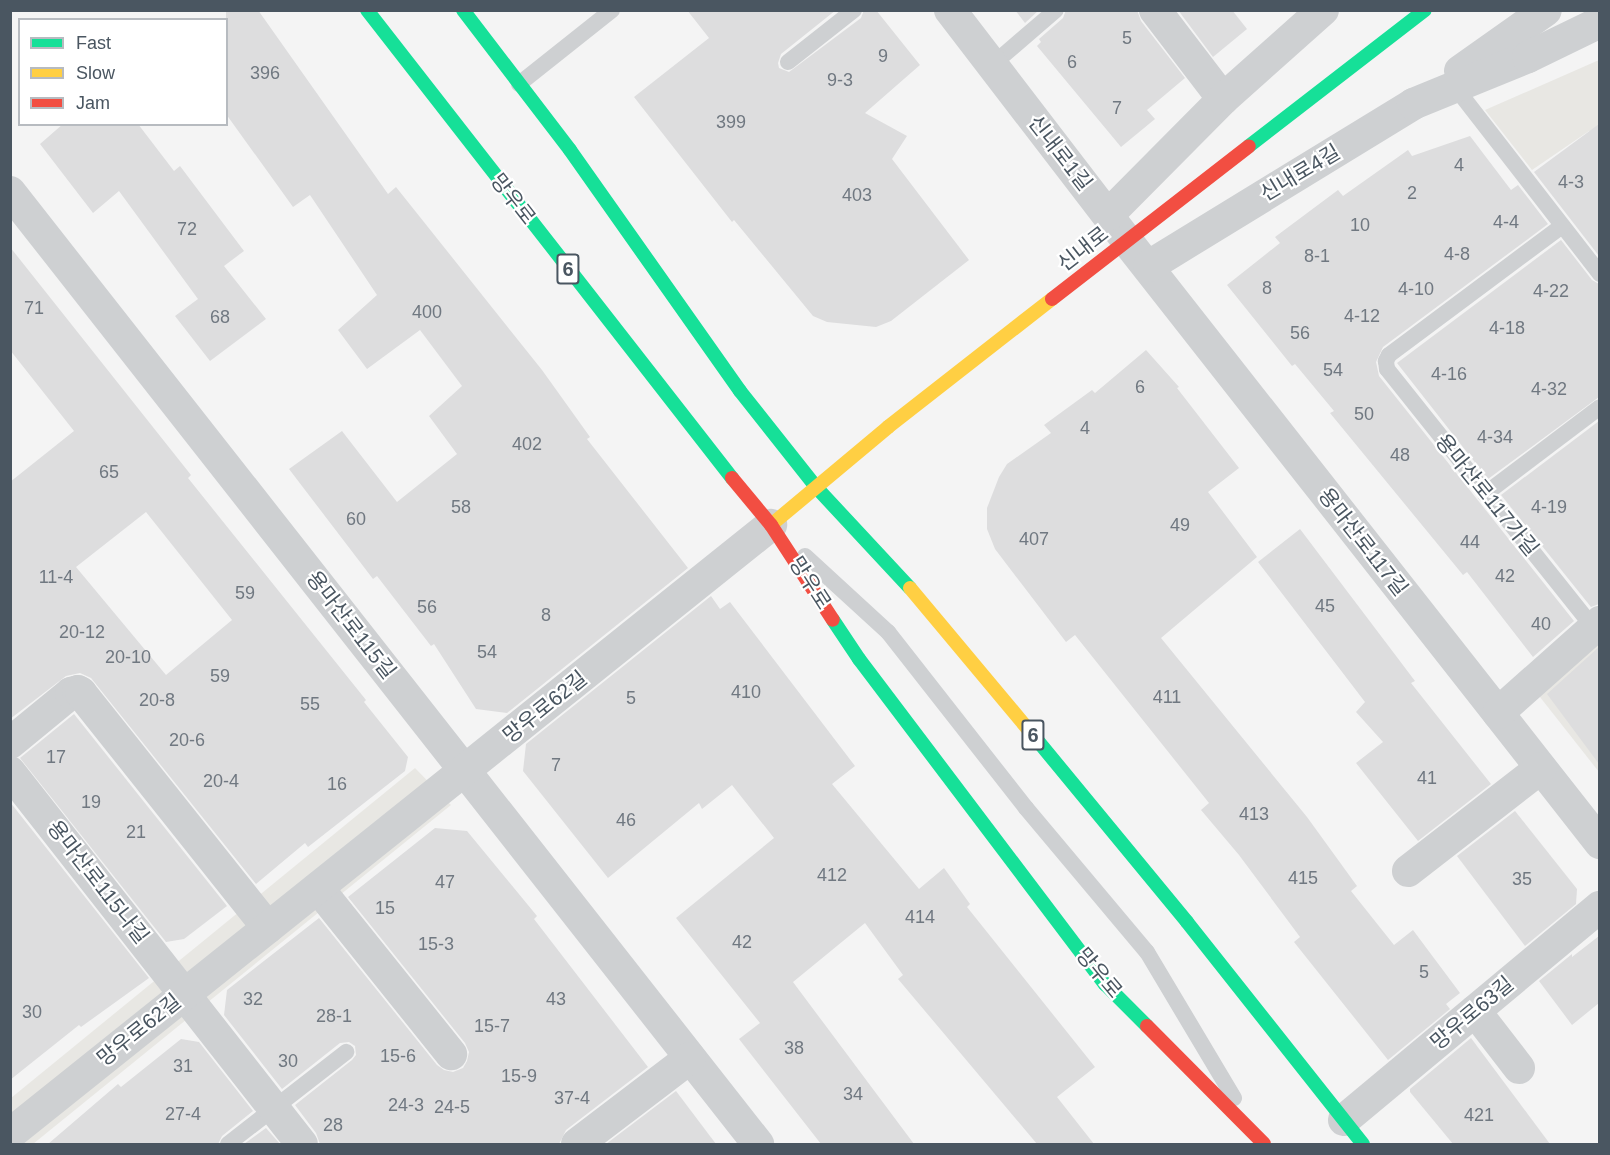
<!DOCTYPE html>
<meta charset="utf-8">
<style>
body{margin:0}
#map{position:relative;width:1610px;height:1155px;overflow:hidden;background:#f4f4f4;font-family:Arial,"Noto Sans KR",sans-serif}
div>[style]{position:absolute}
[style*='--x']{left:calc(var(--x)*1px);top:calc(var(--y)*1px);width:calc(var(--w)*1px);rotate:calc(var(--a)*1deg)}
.commercial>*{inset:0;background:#e8e7e3}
.building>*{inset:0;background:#ddddde}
.lane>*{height:16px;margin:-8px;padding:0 8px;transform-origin:8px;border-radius:8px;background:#ced0d2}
.street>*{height:32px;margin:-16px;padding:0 16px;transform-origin:16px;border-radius:16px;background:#ced0d2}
.fast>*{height:14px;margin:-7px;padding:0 7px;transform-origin:7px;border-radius:7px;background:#16e098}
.slow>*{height:14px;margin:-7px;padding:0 7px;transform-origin:7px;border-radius:7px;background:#ffcf43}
.jam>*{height:14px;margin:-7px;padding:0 7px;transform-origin:7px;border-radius:7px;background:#f24e42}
span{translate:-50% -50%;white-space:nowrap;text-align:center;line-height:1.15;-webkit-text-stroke:4.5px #fff;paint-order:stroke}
.number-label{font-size:18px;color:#707881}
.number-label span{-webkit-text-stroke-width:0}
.shield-label span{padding:2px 4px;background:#fff;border:2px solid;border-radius:4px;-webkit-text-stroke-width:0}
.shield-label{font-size:20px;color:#4a5661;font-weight:700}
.street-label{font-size:21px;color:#4a5661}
.frame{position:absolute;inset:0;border:12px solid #4a5661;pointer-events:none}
.legend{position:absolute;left:18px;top:18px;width:210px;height:108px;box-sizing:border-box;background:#fff;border:2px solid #b7bbc0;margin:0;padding:8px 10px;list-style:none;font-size:18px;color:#4a5661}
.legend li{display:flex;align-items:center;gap:12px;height:30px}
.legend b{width:30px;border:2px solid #b7bbc0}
</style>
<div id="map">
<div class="commercial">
<i style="clip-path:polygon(1599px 60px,1599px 144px,1589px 131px,1532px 170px,1485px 110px)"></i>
<i style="clip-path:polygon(1599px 640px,1599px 772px,1536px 692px)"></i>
<i style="clip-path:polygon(415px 768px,451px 805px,33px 1144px,11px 1144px,11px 1098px)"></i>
</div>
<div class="building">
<i style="clip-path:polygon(226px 10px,258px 10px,388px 194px,396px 187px,542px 370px,590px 437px,587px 439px,688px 568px,507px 713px,476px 709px,434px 644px,431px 646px,377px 576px,373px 579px,289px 469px,342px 431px,397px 502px,457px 454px,429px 416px,462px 386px,420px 330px,367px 369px,338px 330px,377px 295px,310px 195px,293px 207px,226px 114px)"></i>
<i style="clip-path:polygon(687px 10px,836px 10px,781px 54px,778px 63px,779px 68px,789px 72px,861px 18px,864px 10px,876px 10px,920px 65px,865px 113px,907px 136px,892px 159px,969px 260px,891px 321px,876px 327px,827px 322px,813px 316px,734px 220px,732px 222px,634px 97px,709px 38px)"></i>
<i style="clip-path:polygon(1015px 10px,1039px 10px,1025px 23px)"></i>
<i style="clip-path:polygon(1066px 10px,1137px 10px,1141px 21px,1185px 78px,1147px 110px,1155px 119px,1121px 147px,1037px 46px,1041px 42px,1039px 39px,1063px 18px)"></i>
<i style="clip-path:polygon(1178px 10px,1232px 10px,1247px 29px,1213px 57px)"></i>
<i style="clip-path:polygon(63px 124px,138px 124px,174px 171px,180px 166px,244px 251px,224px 266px,266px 319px,210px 361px,175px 316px,198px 299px,119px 191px,93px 213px,40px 144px)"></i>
<i style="clip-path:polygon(1599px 124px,1599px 256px,1534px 172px)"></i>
<i style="clip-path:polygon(1470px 136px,1511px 190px,1518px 185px,1548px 224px,1383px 347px,1376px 362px,1379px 376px,1574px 621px,1533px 657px,1467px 572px,1463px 575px,1330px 413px,1334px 411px,1295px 364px,1292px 366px,1227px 285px,1280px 243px,1275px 237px,1338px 190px,1343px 196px,1408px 150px,1412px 156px)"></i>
<i style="clip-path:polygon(1561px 240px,1592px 280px,1599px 284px,1599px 397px,1488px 479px,1397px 363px)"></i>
<i style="clip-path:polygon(evenodd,10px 247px,191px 475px,188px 478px,366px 700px,364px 702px,408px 757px,405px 771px,308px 847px,305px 843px,256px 884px,91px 678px,80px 673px,66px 676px,10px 719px,10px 482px,74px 431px,10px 350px,10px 247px,146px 512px,232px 620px,166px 675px,76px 567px,146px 512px)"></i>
<i style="clip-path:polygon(1146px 350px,1179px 387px,1177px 388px,1239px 468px,1208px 492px,1257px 557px,1161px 638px,1307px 817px,1357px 886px,1351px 891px,1394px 945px,1413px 930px,1460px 993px,1446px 1004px,1450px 1009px,1388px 1060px,1294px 942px,1300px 937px,1239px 855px,1201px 810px,1209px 803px,1075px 635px,1066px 642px,995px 549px,987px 529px,987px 508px,999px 477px,1007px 464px,1051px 433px,1044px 425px,1092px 390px,1095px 393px)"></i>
<i style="clip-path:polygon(1599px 421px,1599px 604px,1591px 607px,1501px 495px)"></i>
<i style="clip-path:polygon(1300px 529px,1415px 681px,1411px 683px,1491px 784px,1418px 841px,1356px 763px,1383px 742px,1356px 712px,1365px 702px,1258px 562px)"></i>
<i style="clip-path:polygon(711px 596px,720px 609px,730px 602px,855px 766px,832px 784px,919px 889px,944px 868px,970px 904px,967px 907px,1095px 1067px,1057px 1097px,1094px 1144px,1037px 1144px,898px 979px,903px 975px,865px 923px,793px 982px,914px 1144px,821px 1144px,739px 1039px,760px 1023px,676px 918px,774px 838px,732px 785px,702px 809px,699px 803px,608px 878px,523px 771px,526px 744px)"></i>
<i style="clip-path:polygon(1599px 647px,1599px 764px,1547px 694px)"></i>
<i style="clip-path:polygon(74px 714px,227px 906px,184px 939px,166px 942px,20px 758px)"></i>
<i style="clip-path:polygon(10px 802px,149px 978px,81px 1027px,79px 1025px,10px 1080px)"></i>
<i style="clip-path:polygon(1515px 811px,1577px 889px,1576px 904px,1525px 946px,1457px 856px)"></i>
<i style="clip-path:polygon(435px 828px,467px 831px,537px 916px,534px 919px,648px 1067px,566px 1130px,559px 1144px,320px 1144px,316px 1133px,295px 1105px,352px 1060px,356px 1055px,355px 1046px,349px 1042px,340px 1043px,282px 1089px,224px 1015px,227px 990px,319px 918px,437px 1065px,444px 1070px,453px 1072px,463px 1068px,467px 1061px,469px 1052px,465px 1043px,348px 897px)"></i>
<i style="clip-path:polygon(1599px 936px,1599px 1003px,1572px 1025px,1539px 981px,1572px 954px,1572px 957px)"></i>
<i style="clip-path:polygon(1471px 1038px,1550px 1144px,1453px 1144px,1410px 1092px,1410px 1089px)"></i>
<i style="clip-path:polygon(181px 1039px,199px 1042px,253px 1111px,222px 1136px,218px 1144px,48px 1144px,118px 1084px,121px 1087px)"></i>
<i style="clip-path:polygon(676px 1091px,716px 1144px,606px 1144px)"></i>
<i style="clip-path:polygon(266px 1128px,280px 1144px,244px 1144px)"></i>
</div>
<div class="lane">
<i style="--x:788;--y:62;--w:84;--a:-38.2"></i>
<i style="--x:992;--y:65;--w:84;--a:-40.7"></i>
<i style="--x:519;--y:84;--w:119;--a:-38.5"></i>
<i style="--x:1455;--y:87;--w:237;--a:52.2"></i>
<i style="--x:1562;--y:226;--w:216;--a:143.3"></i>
<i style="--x:1389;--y:355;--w:7;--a:117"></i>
<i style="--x:1386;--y:361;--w:8;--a:83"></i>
<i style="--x:1387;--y:369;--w:330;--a:51.4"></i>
<i style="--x:1485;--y:494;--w:144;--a:-37.1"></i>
<i style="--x:805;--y:556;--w:113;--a:42.5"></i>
<i style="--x:888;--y:632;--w:224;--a:51.9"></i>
<i style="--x:1026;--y:808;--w:188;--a:50"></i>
<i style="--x:1147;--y:952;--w:170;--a:59.2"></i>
<i style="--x:228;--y:1144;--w:150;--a:-37.9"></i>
</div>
<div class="street">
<i style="--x:950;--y:10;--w:291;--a:52.5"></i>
<i style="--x:1127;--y:241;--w:766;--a:51.84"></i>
<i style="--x:1155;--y:10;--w:112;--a:52.6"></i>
<i style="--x:1460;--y:71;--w:105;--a:-35.3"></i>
<i style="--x:10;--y:192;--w:1211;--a:51.84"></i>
<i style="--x:1108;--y:215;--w:163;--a:-45.2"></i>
<i style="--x:1223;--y:99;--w:134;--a:-41.7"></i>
<i style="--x:1149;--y:266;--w:310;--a:-31.5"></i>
<i style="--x:1413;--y:104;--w:124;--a:-22.2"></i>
<i style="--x:1528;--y:57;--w:80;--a:-25.9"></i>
<i style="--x:1498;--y:713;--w:137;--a:-41.7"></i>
<i style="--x:10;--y:743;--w:79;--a:-39.3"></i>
<i style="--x:71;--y:693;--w:7;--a:-16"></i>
<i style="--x:78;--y:691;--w:4;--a:34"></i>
<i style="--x:81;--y:693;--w:300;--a:51.5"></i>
<i style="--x:10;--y:772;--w:473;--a:51.9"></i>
<i style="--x:1408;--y:871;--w:168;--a:-37.8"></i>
<i style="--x:318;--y:888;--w:213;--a:51.3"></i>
<i style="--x:1475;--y:1011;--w:72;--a:52.3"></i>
<i style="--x:1344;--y:1120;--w:333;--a:-39.8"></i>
<i style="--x:10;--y:1134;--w:975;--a:-38.67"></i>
<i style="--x:577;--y:1144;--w:142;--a:-37.3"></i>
</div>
<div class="fast">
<i style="--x:367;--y:10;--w:594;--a:52.05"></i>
<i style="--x:463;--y:10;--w:176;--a:52.6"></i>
<i style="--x:570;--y:150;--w:295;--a:54.8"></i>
<i style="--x:740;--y:391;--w:122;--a:51.6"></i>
<i style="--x:816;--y:487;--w:138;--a:47.1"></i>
<i style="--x:1249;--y:146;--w:222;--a:-37.7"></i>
<i style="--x:833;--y:620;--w:47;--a:56.3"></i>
<i style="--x:859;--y:659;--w:408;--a:52.9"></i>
<i style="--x:1105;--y:984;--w:59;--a:45"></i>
<i style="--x:1028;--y:729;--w:250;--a:50.5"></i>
<i style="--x:1187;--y:922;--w:283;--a:51.6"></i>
</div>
<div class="slow">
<i style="--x:771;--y:525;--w:153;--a:-39.9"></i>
<i style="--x:888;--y:427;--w:208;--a:-38"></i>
<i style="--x:910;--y:588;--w:184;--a:50.1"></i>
</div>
<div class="jam">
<i style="--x:1052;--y:299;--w:249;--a:-37.8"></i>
<i style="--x:732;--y:478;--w:61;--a:50.3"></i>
<i style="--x:771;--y:525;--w:113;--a:56.9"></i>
<i style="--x:1147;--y:1026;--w:166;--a:45.2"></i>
</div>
<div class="number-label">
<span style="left:1127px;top:38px">5</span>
<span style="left:883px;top:56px">9</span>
<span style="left:1072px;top:62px">6</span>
<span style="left:265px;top:73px">396</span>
<span style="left:840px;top:80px">9-3</span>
<span style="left:1117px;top:108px">7</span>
<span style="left:731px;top:122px">399</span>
<span style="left:1459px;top:165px">4</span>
<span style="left:1571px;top:182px">4-3</span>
<span style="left:1412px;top:193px">2</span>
<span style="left:857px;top:195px">403</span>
<span style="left:1506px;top:222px">4-4</span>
<span style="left:1360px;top:225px">10</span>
<span style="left:187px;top:229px">72</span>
<span style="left:1457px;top:254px">4-8</span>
<span style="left:1317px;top:256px">8-1</span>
<span style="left:1267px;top:288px">8</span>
<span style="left:1416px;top:289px">4-10</span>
<span style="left:1551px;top:291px">4-22</span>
<span style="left:34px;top:308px">71</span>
<span style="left:427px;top:312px">400</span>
<span style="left:1362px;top:316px">4-12</span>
<span style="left:220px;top:317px">68</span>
<span style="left:1507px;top:328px">4-18</span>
<span style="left:1300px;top:333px">56</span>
<span style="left:1333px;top:370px">54</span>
<span style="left:1449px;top:374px">4-16</span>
<span style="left:1140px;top:387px">6</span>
<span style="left:1549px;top:389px">4-32</span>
<span style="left:1364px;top:414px">50</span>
<span style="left:1085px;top:428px">4</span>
<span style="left:1495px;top:437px">4-34</span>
<span style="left:527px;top:444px">402</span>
<span style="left:1400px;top:455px">48</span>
<span style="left:109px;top:472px">65</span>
<span style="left:461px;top:507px">58</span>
<span style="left:1549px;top:507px">4-19</span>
<span style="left:356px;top:519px">60</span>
<span style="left:1180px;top:525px">49</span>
<span style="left:1034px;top:539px">407</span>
<span style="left:1470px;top:542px">44</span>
<span style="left:1505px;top:576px">42</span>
<span style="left:56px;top:577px">11-4</span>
<span style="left:245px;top:593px">59</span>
<span style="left:1325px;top:606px">45</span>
<span style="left:427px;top:607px">56</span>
<span style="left:546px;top:615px">8</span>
<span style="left:1541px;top:624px">40</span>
<span style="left:82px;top:632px">20-12</span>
<span style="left:487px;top:652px">54</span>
<span style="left:128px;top:657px">20-10</span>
<span style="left:220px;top:676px">59</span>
<span style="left:746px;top:692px">410</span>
<span style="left:1167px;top:697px">411</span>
<span style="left:631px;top:698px">5</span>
<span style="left:157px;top:700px">20-8</span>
<span style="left:310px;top:704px">55</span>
<span style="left:187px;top:740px">20-6</span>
<span style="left:56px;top:757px">17</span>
<span style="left:556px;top:765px">7</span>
<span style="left:1427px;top:778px">41</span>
<span style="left:221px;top:781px">20-4</span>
<span style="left:337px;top:784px">16</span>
<span style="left:91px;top:802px">19</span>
<span style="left:1254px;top:814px">413</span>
<span style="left:626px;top:820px">46</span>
<span style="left:136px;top:832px">21</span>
<span style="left:832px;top:875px">412</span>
<span style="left:1303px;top:878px">415</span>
<span style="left:1522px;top:879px">35</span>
<span style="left:445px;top:882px">47</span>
<span style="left:385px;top:908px">15</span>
<span style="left:920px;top:917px">414</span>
<span style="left:742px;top:942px">42</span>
<span style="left:436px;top:944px">15-3</span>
<span style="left:1424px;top:972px">5</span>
<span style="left:253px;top:999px">32</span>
<span style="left:556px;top:999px">43</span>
<span style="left:32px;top:1012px">30</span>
<span style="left:334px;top:1016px">28-1</span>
<span style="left:492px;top:1026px">15-7</span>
<span style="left:794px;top:1048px">38</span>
<span style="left:398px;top:1056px">15-6</span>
<span style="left:288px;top:1061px">30</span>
<span style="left:183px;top:1066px">31</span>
<span style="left:519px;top:1076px">15-9</span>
<span style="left:853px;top:1094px">34</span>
<span style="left:572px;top:1098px">37-4</span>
<span style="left:406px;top:1105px">24-3</span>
<span style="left:452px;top:1107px">24-5</span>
<span style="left:183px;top:1114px">27-4</span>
<span style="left:1479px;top:1115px">421</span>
<span style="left:333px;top:1125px">28</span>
</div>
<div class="shield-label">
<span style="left:568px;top:269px">6</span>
<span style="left:1033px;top:735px">6</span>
</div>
<div class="street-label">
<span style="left:1060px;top:153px;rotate:52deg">신내로1길</span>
<span style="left:1300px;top:173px;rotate:-31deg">신내로4길</span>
<span style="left:513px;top:199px;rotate:52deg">망우로</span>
<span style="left:1083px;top:249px;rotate:-38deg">신내로</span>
<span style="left:1487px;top:495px;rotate:51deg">용마산로117가길</span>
<span style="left:1363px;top:542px;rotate:52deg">용마산로117길</span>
<span style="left:810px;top:583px;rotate:57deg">망우로</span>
<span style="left:351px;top:625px;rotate:52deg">용마산로115길</span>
<span style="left:545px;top:707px;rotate:-39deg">망우로62길</span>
<span style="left:98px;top:882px;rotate:52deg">용마산로115나길</span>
<span style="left:1099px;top:973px;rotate:50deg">망우로</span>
<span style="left:1472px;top:1013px;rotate:-40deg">망우로63길</span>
<span style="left:139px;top:1030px;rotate:-39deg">망우로62길</span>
</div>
<div class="frame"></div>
<ul class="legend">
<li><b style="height:8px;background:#16e098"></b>Fast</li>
<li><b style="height:8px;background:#ffcf43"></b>Slow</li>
<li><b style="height:8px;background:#f24e42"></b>Jam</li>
</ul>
</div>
